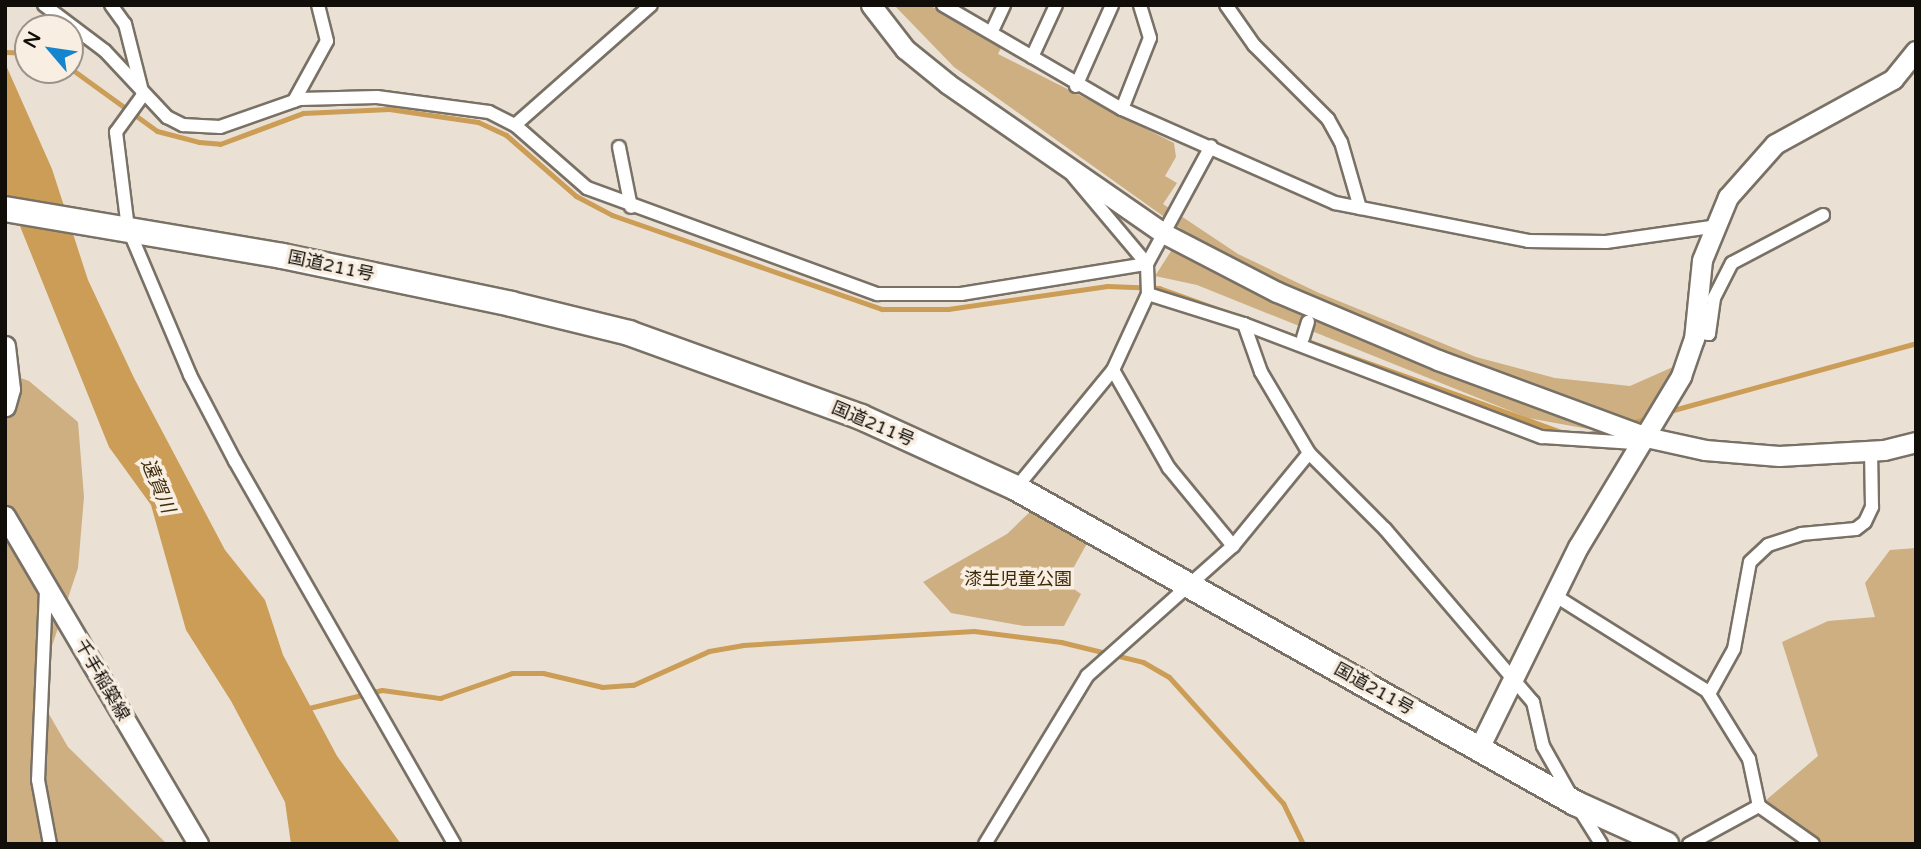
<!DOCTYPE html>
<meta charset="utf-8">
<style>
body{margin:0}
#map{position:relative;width:1921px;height:849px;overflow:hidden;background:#eae1d4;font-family:"Varela Round","Noto Sans JP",sans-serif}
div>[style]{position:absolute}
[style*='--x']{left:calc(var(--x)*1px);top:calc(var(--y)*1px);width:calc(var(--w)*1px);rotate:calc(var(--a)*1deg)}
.green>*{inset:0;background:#cdaf82}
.water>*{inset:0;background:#cb9d56}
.stream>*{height:5px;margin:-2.5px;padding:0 2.5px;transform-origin:2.5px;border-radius:2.5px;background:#cb9d56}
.roads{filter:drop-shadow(2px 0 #797165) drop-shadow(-2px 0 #797165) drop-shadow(0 2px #797165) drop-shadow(0 -2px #797165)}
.street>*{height:12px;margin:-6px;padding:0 6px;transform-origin:6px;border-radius:6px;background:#fff}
.secondary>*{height:19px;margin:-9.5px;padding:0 9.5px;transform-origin:9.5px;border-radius:9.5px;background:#fff}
.highway>*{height:24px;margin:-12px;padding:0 12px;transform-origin:12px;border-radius:12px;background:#fff}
span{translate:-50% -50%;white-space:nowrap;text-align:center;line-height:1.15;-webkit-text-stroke:7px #f8eee1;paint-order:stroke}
.street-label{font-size:18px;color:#110e0a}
.park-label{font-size:18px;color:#3c2909}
.water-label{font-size:19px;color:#402d0e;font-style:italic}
.frame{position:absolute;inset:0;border:7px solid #110e0a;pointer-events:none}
.north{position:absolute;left:14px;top:14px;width:70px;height:70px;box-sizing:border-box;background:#f8eee1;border:2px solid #9c948b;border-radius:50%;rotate:299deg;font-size:19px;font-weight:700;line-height:28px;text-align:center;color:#110e0a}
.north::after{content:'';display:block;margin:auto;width:24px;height:32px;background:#1784ce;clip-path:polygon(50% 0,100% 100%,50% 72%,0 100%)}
</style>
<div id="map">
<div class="green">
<i style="clip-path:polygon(894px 5px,929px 5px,1002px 46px,998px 54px,1174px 143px,1176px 157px,1165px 176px,1177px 183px,1163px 204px,1238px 254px,1319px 293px,1476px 357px,1555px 378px,1630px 386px,1682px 363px,1654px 416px,1605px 432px,1528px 418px,1197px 285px,1155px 276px,1184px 231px,954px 67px)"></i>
<i style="clip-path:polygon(5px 372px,29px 381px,78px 422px,84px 497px,78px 568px,49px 655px,46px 709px,68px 747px,167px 844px,5px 844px)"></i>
<i style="clip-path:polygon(1034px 508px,1090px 538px,1065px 583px,1081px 594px,1064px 626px,1024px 626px,951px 613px,923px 582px,1007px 534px)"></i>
<i style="clip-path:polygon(1916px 548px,1916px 844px,1807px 844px,1759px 806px,1818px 756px,1782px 642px,1828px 621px,1875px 617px,1865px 583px,1890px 550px)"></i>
</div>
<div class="water">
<i style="clip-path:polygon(5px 63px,52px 169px,88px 280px,134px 378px,225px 550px,265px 600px,283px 655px,337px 756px,401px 844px,291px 844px,285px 802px,231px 701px,186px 630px,151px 505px,109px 447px,5px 189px)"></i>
</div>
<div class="stream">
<i style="--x:5;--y:52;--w:23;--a:2"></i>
<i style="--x:70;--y:68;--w:107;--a:35.9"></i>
<i style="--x:157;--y:131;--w:43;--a:14.7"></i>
<i style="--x:199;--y:142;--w:21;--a:5"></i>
<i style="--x:220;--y:144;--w:89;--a:-20.5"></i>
<i style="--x:303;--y:113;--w:86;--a:-2.7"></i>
<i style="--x:389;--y:109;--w:90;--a:8.3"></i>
<i style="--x:478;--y:122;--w:31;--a:25"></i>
<i style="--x:506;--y:135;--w:93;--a:41.1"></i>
<i style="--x:576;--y:196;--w:41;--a:27.8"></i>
<i style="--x:612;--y:215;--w:286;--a:19.2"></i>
<i style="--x:882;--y:309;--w:66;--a:0"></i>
<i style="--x:948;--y:309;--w:161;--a:-8.2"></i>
<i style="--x:1107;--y:286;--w:52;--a:2.2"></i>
<i style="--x:1159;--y:288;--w:431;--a:19.7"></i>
<i style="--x:1666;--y:412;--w:259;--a:-15.4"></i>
<i style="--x:1629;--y:424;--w:22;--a:-18"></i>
<i style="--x:1581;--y:435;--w:29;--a:-10"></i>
<i style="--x:305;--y:709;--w:79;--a:-13.9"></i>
<i style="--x:382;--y:690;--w:59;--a:7.9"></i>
<i style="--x:440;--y:698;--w:76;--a:-19.1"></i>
<i style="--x:512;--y:673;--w:31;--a:0"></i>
<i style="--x:543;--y:673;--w:61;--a:13.3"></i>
<i style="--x:602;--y:687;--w:31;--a:-4"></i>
<i style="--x:633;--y:685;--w:83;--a:-24.1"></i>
<i style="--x:709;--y:651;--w:35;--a:-10"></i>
<i style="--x:743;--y:645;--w:231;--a:-3.5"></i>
<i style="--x:974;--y:631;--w:88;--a:7.2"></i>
<i style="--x:1061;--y:642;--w:84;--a:13.7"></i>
<i style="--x:1143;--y:662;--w:30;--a:30"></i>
<i style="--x:1169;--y:677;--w:170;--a:47.9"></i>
<i style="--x:1283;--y:803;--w:46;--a:64"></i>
</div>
<div class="roads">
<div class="street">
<i style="--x:44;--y:5;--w:76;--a:37"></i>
<i style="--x:105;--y:51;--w:91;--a:46.8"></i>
<i style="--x:167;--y:117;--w:18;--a:27"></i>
<i style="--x:183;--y:125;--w:37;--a:3"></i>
<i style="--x:220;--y:127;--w:85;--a:-19.3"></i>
<i style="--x:300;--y:99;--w:77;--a:-1.5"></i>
<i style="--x:377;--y:97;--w:113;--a:7.6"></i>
<i style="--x:489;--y:112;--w:29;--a:27"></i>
<i style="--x:515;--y:125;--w:96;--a:41.2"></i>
<i style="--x:587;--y:188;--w:309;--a:20.1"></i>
<i style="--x:877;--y:294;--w:84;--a:0"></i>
<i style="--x:961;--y:294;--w:188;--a:-9.2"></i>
<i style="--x:111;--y:5;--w:24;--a:54"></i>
<i style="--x:125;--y:24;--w:73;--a:75.8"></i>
<i style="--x:143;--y:95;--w:46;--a:126.1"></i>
<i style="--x:116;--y:132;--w:97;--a:82.9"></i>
<i style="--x:128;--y:228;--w:160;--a:67.1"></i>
<i style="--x:190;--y:375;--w:97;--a:62.4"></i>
<i style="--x:235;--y:461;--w:441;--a:60.2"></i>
<i style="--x:943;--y:5;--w:207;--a:30.2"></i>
<i style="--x:1122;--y:109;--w:233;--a:23.8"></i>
<i style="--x:1335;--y:203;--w:197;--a:11.1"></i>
<i style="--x:1528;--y:241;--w:78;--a:0.7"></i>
<i style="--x:1606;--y:242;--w:106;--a:-8.1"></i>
<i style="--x:1226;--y:5;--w:49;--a:55"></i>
<i style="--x:1254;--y:45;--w:105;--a:45"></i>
<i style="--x:1328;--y:119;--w:26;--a:61"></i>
<i style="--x:1341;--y:142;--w:69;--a:73.9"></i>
<i style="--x:992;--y:31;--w:29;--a:-65"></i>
<i style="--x:1032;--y:57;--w:57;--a:-65.2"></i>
<i style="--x:1076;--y:86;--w:89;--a:-66"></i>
<i style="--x:294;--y:101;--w:68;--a:-61.2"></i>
<i style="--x:327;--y:41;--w:37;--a:-104"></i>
<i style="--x:1122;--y:109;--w:76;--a:-68.5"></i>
<i style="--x:1150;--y:38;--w:34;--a:-107"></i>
<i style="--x:515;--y:125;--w:181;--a:-41.4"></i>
<i style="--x:619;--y:147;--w:61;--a:78.7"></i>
<i style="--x:1073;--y:176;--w:115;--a:49.9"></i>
<i style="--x:1148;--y:294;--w:101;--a:17.4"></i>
<i style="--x:1244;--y:324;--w:319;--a:20.8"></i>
<i style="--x:1542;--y:437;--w:94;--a:3.7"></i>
<i style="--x:1244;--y:324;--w:51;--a:70.5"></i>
<i style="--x:1261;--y:372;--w:94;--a:59.3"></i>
<i style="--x:1309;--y:453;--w:107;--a:45"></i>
<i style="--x:1385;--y:529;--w:228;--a:49.5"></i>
<i style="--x:1533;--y:702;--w:45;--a:77.2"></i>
<i style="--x:1543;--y:746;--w:55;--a:60.6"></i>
<i style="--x:1694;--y:332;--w:15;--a:8"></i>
<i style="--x:1709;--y:334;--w:36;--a:-82"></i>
<i style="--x:1714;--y:298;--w:39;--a:-63"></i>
<i style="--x:1732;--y:263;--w:103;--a:-27.8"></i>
<i style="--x:1303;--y:338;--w:17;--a:-73"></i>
<i style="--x:1113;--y:370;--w:113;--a:60.3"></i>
<i style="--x:1169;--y:468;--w:101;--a:50.6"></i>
<i style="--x:1016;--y:488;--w:153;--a:-50.6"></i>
<i style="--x:1113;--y:370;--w:84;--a:-65.3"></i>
<i style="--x:1148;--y:294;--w:30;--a:-92"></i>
<i style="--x:1147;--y:264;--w:134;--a:-61.5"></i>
<i style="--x:46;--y:590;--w:190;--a:92.4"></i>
<i style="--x:38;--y:780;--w:65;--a:79.4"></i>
<i style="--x:1554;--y:595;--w:181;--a:32.1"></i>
<i style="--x:1707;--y:691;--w:80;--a:58.3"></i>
<i style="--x:1749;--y:759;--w:48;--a:78"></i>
<i style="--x:1709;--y:694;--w:51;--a:-60.9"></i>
<i style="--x:1734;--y:649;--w:88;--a:-79.6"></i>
<i style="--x:1750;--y:562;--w:25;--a:-43"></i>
<i style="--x:1768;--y:545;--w:35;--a:-18"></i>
<i style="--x:1801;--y:534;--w:55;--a:-5.2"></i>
<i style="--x:1856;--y:529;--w:11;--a:-38"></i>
<i style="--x:1865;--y:522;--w:17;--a:-65"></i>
<i style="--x:1872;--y:507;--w:56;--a:-91"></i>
<i style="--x:1580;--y:810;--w:40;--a:58"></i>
<i style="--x:985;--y:844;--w:197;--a:-58.7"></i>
<i style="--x:1087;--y:676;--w:195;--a:-41.7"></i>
<i style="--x:1233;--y:546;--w:120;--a:-50.7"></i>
<i style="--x:1689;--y:844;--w:80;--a:-28.5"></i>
<i style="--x:1759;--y:806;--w:66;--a:35.1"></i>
</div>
<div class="secondary">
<i style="--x:871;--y:5;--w:56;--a:52.3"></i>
<i style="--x:905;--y:49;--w:55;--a:39.1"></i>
<i style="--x:948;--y:84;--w:262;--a:34.7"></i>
<i style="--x:1163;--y:233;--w:128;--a:27.4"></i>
<i style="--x:1277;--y:292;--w:175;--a:22.9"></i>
<i style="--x:1438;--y:360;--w:222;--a:20.3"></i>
<i style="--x:1646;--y:437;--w:60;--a:12.4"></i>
<i style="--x:1705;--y:450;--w:74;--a:4.6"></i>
<i style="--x:1779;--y:456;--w:105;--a:-3.3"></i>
<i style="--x:1884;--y:450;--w:33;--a:-14"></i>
<i style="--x:5;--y:346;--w:43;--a:83.4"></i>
<i style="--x:10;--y:389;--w:18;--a:106"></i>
<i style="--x:5;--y:516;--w:381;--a:59.5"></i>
<i style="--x:1479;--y:748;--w:224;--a:-63.8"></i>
<i style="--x:1578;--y:547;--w:200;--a:-58.9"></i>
<i style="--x:1681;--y:376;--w:39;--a:-71"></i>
<i style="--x:1694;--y:339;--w:79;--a:-84.2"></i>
<i style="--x:1702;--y:260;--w:68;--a:-67.6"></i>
<i style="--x:1728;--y:197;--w:71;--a:-48.4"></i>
<i style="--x:1775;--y:144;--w:135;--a:-28.8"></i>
<i style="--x:1893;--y:79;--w:36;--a:-51"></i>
</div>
<div class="highway">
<i style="--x:5;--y:209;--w:281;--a:9.6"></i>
<i style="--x:282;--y:256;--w:234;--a:11.8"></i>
<i style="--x:511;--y:304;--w:122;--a:13.8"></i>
<i style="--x:629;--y:333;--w:247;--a:19.9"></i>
<i style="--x:861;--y:417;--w:170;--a:24.6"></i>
<i style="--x:1016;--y:488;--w:642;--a:29.4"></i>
<i style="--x:1575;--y:803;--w:100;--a:24.3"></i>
</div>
</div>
<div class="street-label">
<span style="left:331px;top:266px;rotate:12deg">国道211号</span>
<span style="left:873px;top:424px;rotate:23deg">国道211号</span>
<span style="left:102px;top:680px;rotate:60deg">千手稲築線</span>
<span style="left:1374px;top:689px;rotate:29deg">国道211号</span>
</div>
<div class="park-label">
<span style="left:1018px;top:579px">漆生児童公園</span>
</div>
<div class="water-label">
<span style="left:157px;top:486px;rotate:67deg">遠賀川</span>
</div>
<div class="frame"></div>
<div class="north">N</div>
</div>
